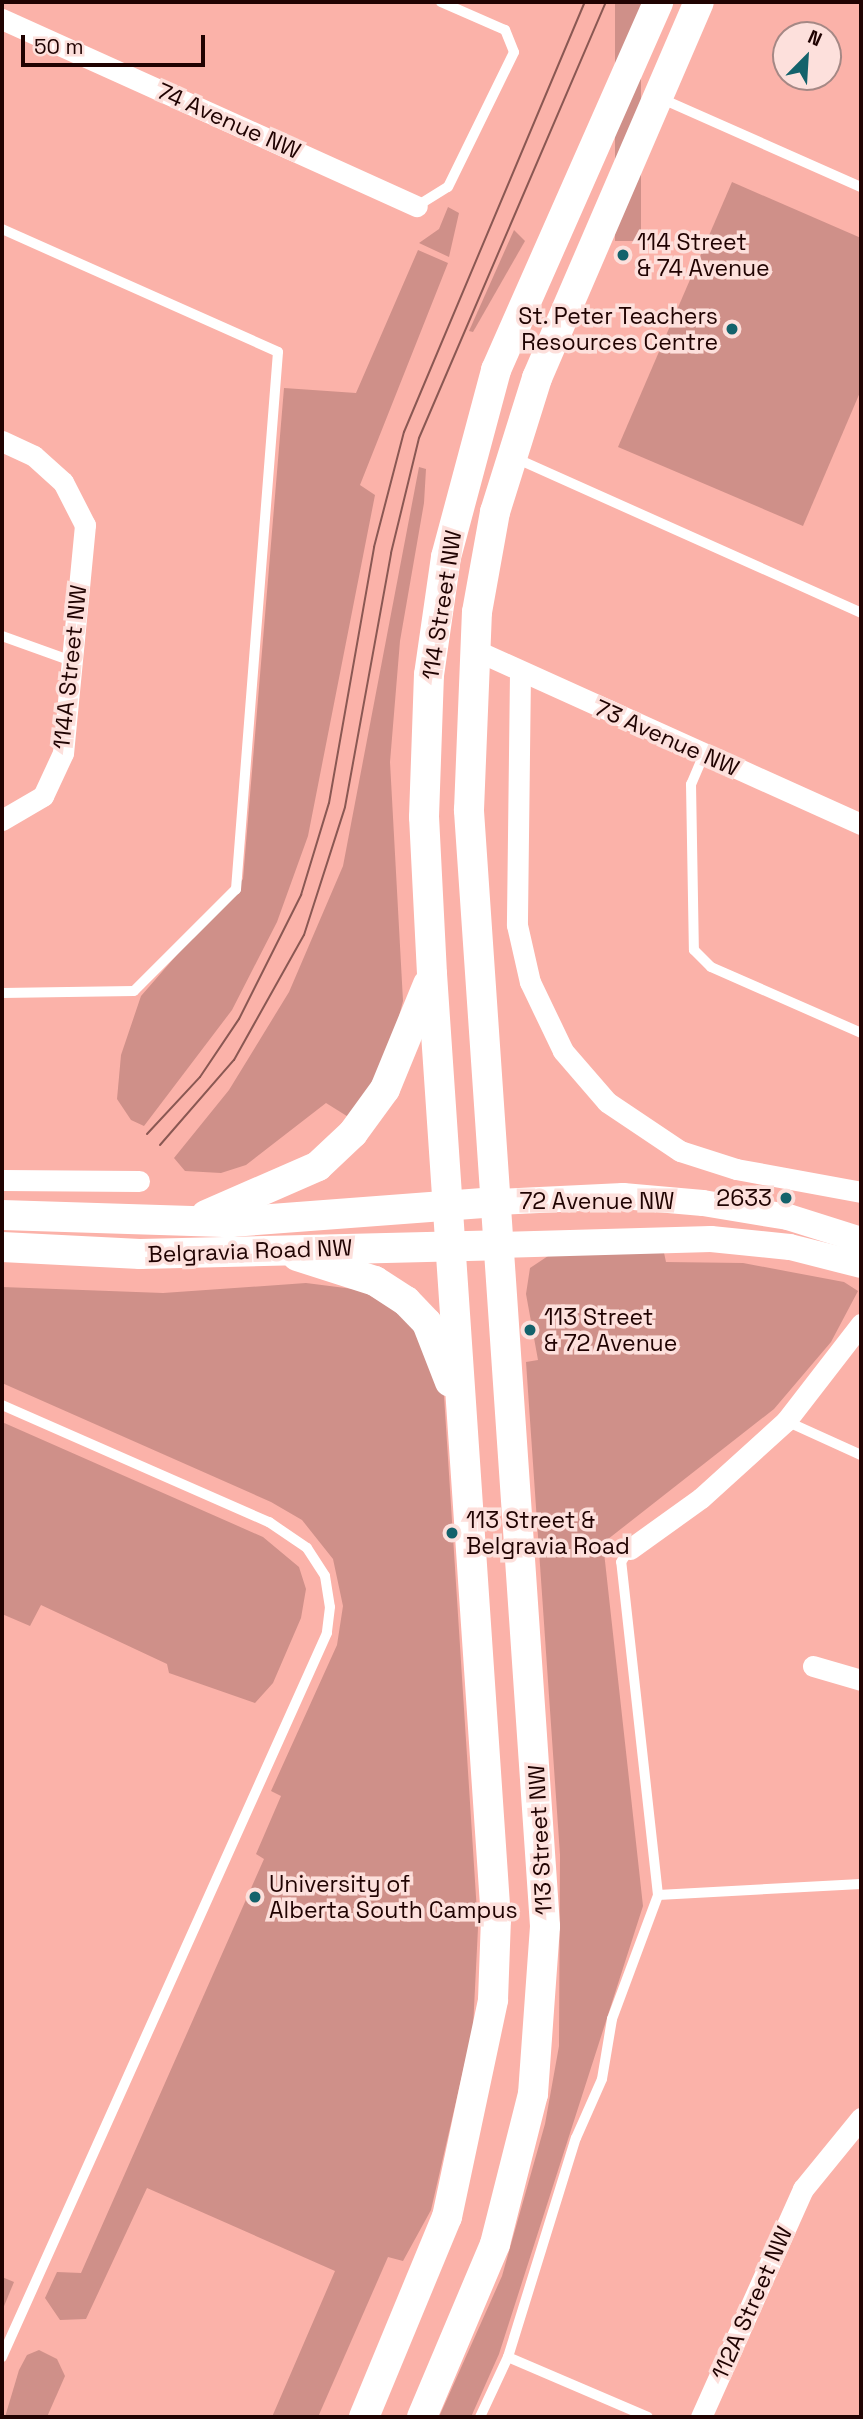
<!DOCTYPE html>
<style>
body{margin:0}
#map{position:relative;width:863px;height:2419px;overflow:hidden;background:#fbb2a9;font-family:"Space Grotesk",sans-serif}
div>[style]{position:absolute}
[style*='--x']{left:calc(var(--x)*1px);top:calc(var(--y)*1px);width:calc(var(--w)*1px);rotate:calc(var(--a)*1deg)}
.green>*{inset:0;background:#cf9089;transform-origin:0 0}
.service>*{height:10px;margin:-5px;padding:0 5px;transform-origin:5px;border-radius:5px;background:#fff}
.minor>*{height:21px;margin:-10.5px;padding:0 10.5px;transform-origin:10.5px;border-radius:10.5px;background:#fff}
.tertiary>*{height:26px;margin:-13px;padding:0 13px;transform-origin:13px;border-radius:13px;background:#fff}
.secondary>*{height:30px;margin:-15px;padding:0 15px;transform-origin:15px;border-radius:15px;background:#fff}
.tram>*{height:2px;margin:-1px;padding:0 1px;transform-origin:1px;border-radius:1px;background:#8a5853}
.dots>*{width:19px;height:19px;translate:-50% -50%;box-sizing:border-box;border:4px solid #fde0dc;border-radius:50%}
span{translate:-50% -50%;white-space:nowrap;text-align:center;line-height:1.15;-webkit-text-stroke:7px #fde0dc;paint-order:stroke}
.street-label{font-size:23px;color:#200302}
.poi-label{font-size:23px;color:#200302}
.left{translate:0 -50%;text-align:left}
.right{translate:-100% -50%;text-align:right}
.frame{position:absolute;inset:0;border:4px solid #200302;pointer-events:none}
.north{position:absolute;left:772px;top:21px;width:70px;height:70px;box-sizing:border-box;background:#fde0dc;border:2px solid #a58885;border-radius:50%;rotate:24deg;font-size:19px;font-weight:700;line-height:28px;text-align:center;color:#200302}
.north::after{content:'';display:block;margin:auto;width:24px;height:32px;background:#14626b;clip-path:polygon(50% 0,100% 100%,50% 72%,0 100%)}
.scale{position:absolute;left:21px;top:35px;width:184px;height:32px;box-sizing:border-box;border:4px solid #200302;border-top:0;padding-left:9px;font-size:21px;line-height:24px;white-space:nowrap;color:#200302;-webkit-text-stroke:5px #fde0dc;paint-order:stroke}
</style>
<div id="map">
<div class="green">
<i style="left:615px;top:2px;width:26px;height:239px"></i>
<i style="clip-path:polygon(732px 182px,861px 238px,861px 390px,803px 526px,618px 447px)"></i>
<i style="clip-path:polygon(448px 207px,459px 213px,449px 257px,419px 243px,439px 229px)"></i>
<i style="clip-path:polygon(514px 230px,525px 241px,473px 332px,469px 331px)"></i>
<i style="clip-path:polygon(418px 250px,448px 263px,360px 485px,375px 495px,308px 836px,277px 922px,232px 1010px,144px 1126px,131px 1120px,117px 1099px,121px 1055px,141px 996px,243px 879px,284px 388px,356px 393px)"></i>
<i style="clip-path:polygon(419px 467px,426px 469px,424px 503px,400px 641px,390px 762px,403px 1001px,388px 1059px,350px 1118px,326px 1103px,246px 1165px,221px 1173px,185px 1171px,174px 1158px,229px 1090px,289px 992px,343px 866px)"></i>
<i style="clip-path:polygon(663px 1248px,666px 1262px,743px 1263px,844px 1282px,858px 1291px,831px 1342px,774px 1409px,603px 1543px,643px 1906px,499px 2354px,471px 2417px,439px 2417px,502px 2276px,545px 2124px,559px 2046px,560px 1855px,526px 1362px,538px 1360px,526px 1294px,530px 1268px,548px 1256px)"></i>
<i style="clip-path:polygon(306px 1283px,361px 1290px,409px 1319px,443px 1380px,478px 1928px,473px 2028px,431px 2210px,403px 2261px,388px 2257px,318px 2417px,272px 2417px,335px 2271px,147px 2188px,86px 2319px,60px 2320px,45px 2298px,57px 2272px,81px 2273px,264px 1859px,256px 1854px,281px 1796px,271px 1791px,337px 1645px,343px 1606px,333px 1559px,302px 1520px,271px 1502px,2px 1383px,2px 1287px,163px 1293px)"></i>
<i style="clip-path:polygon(2px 1422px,263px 1537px,299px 1567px,306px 1589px,301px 1618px,273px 1683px,255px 1703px,169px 1673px,167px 1664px,41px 1605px,30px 1626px,2px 1614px)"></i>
<i style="clip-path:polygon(2px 2277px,14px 2282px,2px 2311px)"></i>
<i style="clip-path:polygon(39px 2350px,57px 2359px,65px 2376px,47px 2417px,5px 2417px,19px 2370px,27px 2355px)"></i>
</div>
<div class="service">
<i style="--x:660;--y:98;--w:220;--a:23.9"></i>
<i style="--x:417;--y:206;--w:36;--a:-32"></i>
<i style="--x:448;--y:187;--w:150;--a:-63.9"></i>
<i style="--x:514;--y:52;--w:24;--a:-112"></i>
<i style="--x:505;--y:30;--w:70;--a:-156.4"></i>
<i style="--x:2;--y:229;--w:302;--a:24"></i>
<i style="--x:278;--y:352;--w:539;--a:94.47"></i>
<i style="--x:236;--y:889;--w:144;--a:135"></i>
<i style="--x:134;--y:991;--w:132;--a:179.1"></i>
<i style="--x:513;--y:457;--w:381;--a:24.1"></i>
<i style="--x:2;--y:636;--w:74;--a:19.7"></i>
<i style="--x:704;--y:754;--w:33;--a:113"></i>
<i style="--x:691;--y:784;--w:166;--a:89"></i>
<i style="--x:694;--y:950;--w:24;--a:45"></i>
<i style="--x:711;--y:967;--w:164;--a:23.7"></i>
<i style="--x:2;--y:1405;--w:292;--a:23.7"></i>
<i style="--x:269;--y:1522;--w:46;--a:34.4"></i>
<i style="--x:307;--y:1548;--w:33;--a:57"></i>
<i style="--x:325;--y:1576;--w:31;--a:81"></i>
<i style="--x:330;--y:1607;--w:26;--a:97"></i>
<i style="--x:327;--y:1633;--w:794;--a:114.18"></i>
<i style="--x:786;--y:1421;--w:82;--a:24.4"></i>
<i style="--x:658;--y:1895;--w:203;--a:-3.1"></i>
<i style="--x:508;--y:2357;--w:152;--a:23.2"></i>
<i style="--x:480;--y:2417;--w:66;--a:-65"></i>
<i style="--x:508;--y:2357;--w:229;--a:-72.8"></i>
<i style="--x:576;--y:2138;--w:64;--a:-66.2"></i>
<i style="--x:602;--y:2079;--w:61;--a:-80.5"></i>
<i style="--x:612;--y:2019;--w:132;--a:-69.6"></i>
<i style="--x:658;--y:1895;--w:335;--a:-96.3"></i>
<i style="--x:621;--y:1562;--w:16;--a:-55"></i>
</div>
<div class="minor">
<i style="--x:2;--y:19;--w:455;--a:24.3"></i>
<i style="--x:2;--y:441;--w:35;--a:25"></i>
<i style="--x:34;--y:456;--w:39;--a:42"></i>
<i style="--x:63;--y:482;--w:48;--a:62.9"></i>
<i style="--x:85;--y:525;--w:229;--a:95.5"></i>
<i style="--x:63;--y:753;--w:47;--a:114.9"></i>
<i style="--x:43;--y:796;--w:48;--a:149.7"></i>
<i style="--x:473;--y:649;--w:426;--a:24.3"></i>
<i style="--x:520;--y:672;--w:253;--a:90.7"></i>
<i style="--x:517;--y:925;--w:58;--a:77.2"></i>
<i style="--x:530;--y:982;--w:76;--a:64.4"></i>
<i style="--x:563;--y:1051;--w:67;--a:49.2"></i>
<i style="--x:607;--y:1102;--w:88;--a:33.9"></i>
<i style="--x:680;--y:1151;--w:59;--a:17.8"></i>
<i style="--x:736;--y:1169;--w:127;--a:10.4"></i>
<i style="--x:2;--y:1180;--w:137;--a:0.4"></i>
<i style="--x:630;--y:1549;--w:87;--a:-35.7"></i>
<i style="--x:701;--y:1498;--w:115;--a:-42.2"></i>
<i style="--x:786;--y:1421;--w:123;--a:-52.3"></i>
<i style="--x:813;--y:1666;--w:50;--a:16.3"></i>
<i style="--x:701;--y:2417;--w:250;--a:-65.9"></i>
<i style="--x:803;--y:2189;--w:92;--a:-50.8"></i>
</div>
<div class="tertiary">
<i style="--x:496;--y:1202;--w:127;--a:-2.7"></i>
<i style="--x:623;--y:1196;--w:80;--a:5"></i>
<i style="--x:703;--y:1203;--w:86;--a:9.4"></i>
<i style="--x:788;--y:1217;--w:77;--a:17.5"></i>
<i style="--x:498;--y:1245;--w:213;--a:-1.6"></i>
<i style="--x:711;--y:1239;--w:79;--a:5.8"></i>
<i style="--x:790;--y:1247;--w:73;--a:14.2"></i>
</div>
<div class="secondary">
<i style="--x:2;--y:1215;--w:229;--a:1.8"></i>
<i style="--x:231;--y:1222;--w:266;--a:-4.3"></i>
<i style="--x:206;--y:1215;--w:122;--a:-23.6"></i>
<i style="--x:318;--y:1166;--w:48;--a:-43.3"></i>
<i style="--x:353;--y:1133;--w:54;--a:-54"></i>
<i style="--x:385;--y:1089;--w:113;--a:-67.7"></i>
<i style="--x:2;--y:1247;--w:138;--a:2.9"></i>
<i style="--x:140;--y:1254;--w:358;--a:-1.4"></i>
<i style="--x:297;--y:1256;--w:82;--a:17.8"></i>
<i style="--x:375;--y:1281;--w:37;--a:33"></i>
<i style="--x:406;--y:1301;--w:30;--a:46"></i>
<i style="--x:427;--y:1323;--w:63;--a:68.7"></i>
<i style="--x:364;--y:2417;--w:217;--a:-67.5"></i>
<i style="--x:447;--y:2217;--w:222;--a:-78"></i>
<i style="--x:493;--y:2000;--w:80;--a:-87.9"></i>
<i style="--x:496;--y:1920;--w:948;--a:-93.87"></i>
<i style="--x:432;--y:974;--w:157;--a:-92.9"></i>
<i style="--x:424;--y:817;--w:142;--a:-88"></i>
<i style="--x:429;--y:675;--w:119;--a:-81.8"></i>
<i style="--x:446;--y:557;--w:194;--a:-75"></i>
<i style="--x:496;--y:370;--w:402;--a:-66.2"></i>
<i style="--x:422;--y:2417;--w:188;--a:-67.1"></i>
<i style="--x:495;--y:2244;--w:155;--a:-75.8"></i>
<i style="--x:533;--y:2094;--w:168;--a:-85.9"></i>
<i style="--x:545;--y:1926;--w:1119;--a:-93.9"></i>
<i style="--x:469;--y:810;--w:198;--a:-87.7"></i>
<i style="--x:477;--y:612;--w:102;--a:-79.8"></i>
<i style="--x:495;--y:512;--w:140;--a:-72.6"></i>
<i style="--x:537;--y:378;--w:409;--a:-66.7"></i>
</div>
<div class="tram">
<i style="--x:147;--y:1134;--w:78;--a:-47.1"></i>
<i style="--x:200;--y:1077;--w:70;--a:-56.1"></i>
<i style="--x:239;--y:1019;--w:139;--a:-63.4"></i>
<i style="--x:301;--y:895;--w:96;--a:-73.1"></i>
<i style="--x:329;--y:803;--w:260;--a:-80"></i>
<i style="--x:374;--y:547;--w:119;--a:-75.4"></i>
<i style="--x:404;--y:432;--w:467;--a:-67.2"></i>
<i style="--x:160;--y:1145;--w:113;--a:-49"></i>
<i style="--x:234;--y:1060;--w:143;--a:-60.8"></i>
<i style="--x:304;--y:935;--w:134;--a:-72.2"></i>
<i style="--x:345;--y:807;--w:258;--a:-79.7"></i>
<i style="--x:391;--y:553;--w:118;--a:-76.3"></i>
<i style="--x:419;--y:438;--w:474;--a:-66.8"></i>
</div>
<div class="dots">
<i style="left:623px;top:255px;background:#14626b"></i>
<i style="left:732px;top:329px;background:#14626b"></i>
<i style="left:786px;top:1198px;background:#14626b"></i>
<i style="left:530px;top:1330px;background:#14626b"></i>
<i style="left:452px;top:1533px;background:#14626b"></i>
<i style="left:255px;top:1897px;background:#14626b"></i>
</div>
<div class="street-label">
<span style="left:229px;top:121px;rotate:24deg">74 Avenue NW</span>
<span style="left:442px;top:605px;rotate:-81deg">114 Street NW</span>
<span style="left:70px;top:667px;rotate:-84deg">114A Street NW</span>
<span style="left:667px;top:738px;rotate:24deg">73 Avenue NW</span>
<span style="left:597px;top:1201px">72 Avenue NW</span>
<span style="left:250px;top:1251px;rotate:-2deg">Belgravia Road NW</span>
<span style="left:540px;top:1840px;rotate:-93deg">113 Street NW</span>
<span style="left:752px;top:2303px;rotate:-66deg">112A Street NW</span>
</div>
<div class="poi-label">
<span class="left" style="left:637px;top:255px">114 Street<br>&amp; 74 Avenue</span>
<span class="right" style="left:718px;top:329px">St. Peter Teachers<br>Resources Centre</span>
<span class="right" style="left:772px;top:1198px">2633</span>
<span class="left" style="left:544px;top:1330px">113 Street<br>&amp; 72 Avenue</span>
<span class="left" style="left:466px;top:1533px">113 Street &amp;<br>Belgravia Road</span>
<span class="left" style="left:269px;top:1897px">University of<br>Alberta South Campus</span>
</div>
<div class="frame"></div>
<div class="north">N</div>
<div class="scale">50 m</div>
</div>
